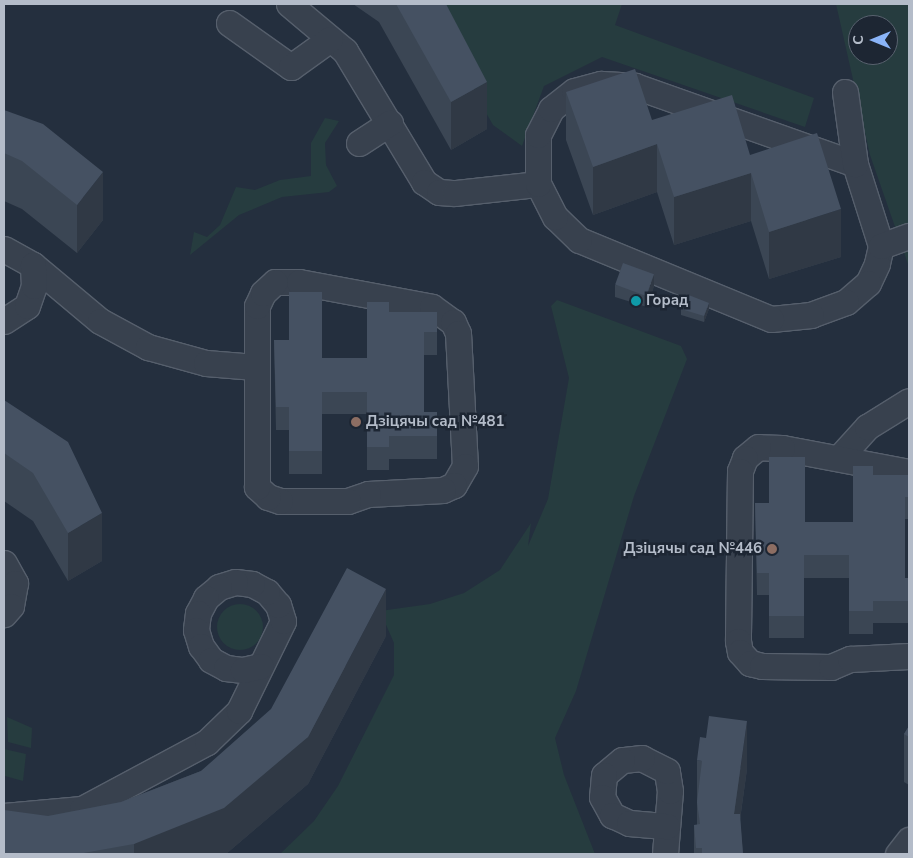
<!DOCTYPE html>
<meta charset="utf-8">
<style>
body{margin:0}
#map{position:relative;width:913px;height:858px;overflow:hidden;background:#242f3e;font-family:"Nunito Sans",sans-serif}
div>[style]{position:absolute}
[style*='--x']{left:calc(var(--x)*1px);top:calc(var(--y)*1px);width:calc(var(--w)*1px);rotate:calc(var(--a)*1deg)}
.green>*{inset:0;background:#263c3f}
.round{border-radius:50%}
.roads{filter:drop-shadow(1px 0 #565f6c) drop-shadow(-1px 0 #565f6c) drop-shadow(0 1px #565f6c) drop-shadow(0 -1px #565f6c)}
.minor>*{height:25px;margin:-12.5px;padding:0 12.5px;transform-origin:12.5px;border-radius:12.5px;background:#38414e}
.wall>*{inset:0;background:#3b4654}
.shaded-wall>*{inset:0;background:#303945}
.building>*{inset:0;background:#455162;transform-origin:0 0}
.dots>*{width:14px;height:14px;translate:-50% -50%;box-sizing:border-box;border:2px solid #1d2633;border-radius:50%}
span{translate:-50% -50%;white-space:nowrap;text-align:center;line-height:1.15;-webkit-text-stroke:5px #1d2633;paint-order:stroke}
.poi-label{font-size:15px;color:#b4bcc9;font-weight:700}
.left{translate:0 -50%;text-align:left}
.right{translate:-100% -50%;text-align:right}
.frame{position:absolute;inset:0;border:5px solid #b4bcc9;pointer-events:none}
.north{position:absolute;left:848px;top:15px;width:50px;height:50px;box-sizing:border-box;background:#1d2633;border:1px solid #59626f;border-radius:50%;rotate:270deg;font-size:14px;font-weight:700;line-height:20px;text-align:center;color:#b4bcc9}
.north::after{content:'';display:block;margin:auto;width:18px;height:22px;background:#8ab4f8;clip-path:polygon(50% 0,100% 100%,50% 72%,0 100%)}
</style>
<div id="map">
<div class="green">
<i style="clip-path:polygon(424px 4px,622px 4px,615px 25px,814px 98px,805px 127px,602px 57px,544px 86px,522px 146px,493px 125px)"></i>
<i style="clip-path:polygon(evenodd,836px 4px,909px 4px,909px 267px,870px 155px,836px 4px,858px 25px,888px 25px,888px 55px,858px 55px,858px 25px)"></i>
<i style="clip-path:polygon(325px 118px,339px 121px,325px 143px,326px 165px,337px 186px,329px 192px,282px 197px,239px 215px,190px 255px,194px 232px,207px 237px,220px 225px,236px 187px,255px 190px,280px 180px,311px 176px,311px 143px)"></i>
<i style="clip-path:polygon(557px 300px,681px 346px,687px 359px,634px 496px,576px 691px,555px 738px,564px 775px,595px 854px,280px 854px,314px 821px,338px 786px,394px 675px,394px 643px,380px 611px,430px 604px,464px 593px,500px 570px,531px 523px,528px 546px,548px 499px,569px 378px,551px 306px)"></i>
<i class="round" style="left:217px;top:604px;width:46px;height:46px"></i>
<i style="clip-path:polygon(7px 717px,32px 728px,31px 748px,8px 742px)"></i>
<i style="clip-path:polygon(4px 749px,26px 754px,23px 781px,5px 776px)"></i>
</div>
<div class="roads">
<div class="minor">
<i style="--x:289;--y:4;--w:73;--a:40"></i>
<i style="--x:345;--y:51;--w:153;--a:58.9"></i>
<i style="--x:424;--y:182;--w:18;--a:34"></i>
<i style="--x:439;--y:192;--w:16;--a:4"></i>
<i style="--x:455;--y:193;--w:83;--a:-6.2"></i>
<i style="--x:229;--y:23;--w:76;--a:35.4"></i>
<i style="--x:291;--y:67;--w:48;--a:-35.7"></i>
<i style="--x:601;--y:84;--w:34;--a:3"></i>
<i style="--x:635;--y:86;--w:233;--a:19.5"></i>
<i style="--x:855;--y:164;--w:86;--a:72.4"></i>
<i style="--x:881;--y:246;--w:18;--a:103"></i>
<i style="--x:877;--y:264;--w:21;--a:115"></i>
<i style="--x:868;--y:283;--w:29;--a:139"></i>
<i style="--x:846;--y:302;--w:37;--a:160"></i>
<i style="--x:811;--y:315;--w:40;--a:174.3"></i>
<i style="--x:771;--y:319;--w:208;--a:-157.6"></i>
<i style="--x:579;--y:240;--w:33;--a:-136"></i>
<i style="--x:555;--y:217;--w:37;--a:-117"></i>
<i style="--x:538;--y:184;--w:49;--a:-90"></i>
<i style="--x:538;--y:135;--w:29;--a:-63"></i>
<i style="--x:551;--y:109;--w:29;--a:-38"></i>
<i style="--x:574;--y:91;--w:28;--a:-15"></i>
<i style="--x:845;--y:92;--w:73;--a:82.1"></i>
<i style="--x:359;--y:143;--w:37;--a:-33"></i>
<i style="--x:881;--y:246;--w:30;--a:-20"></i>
<i style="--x:4;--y:249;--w:33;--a:29"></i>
<i style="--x:33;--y:265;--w:87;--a:39.9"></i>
<i style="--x:100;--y:321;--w:55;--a:28.4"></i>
<i style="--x:148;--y:347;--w:60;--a:15.4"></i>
<i style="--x:206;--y:363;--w:49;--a:4.7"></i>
<i style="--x:275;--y:282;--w:24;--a:0"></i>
<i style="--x:299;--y:282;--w:135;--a:10.6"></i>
<i style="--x:432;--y:307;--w:26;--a:36"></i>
<i style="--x:453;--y:322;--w:12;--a:66"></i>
<i style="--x:458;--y:333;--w:133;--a:87"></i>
<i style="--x:465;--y:466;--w:22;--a:120"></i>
<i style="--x:454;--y:485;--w:12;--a:156"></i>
<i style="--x:443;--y:490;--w:75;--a:176.9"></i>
<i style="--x:368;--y:494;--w:21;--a:161"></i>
<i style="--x:348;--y:501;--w:68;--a:180"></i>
<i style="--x:280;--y:501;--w:13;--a:-162"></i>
<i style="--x:268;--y:497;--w:15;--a:-138"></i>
<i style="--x:257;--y:487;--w:181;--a:-90"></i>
<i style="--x:257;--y:306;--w:14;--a:-65"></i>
<i style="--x:263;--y:293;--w:16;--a:-43"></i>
<i style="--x:4;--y:321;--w:27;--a:-33"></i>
<i style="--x:27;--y:306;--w:21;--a:-71"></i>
<i style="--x:34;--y:286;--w:21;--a:-93"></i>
<i style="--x:839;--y:458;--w:42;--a:-47.9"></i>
<i style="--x:867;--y:427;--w:49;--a:-31.8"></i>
<i style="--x:909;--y:472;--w:129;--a:-169.3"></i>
<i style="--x:782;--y:448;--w:24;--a:-178"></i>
<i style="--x:758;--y:447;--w:17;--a:140"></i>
<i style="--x:745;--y:458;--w:14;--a:111"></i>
<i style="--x:740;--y:471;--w:170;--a:90.7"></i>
<i style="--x:738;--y:641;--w:11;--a:80"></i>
<i style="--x:740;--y:652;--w:15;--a:48"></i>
<i style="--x:750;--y:663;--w:12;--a:14"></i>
<i style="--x:762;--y:666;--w:69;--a:0.8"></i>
<i style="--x:831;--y:667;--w:21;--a:-23"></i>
<i style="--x:850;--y:659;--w:59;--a:-2.9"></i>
<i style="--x:4;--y:563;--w:23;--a:61"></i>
<i style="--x:15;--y:583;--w:23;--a:100"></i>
<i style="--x:11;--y:606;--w:11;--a:131"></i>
<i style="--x:4;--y:816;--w:78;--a:-5.1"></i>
<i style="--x:82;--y:809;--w:142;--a:-28.2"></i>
<i style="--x:207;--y:742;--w:45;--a:-44.1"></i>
<i style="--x:239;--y:711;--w:100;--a:-63.9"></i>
<i style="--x:283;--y:621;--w:17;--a:-107"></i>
<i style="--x:278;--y:605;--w:17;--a:-130"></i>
<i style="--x:267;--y:592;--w:17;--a:-152"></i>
<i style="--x:252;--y:584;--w:17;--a:-173"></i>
<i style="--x:235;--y:582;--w:17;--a:163"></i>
<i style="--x:219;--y:587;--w:17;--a:140"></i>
<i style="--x:206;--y:598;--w:17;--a:118"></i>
<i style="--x:198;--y:613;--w:17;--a:97"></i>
<i style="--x:196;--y:630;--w:17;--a:73"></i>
<i style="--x:201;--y:646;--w:17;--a:54"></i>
<i style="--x:211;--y:660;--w:17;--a:28"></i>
<i style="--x:226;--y:668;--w:17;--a:7"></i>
<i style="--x:243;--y:670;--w:18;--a:-13"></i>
<i style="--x:665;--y:854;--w:63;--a:-85.5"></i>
<i style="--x:670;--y:791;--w:20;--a:-99"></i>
<i style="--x:667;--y:771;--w:28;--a:-153"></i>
<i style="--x:642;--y:758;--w:20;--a:174"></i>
<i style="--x:622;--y:760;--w:23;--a:140"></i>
<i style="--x:604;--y:775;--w:22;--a:95"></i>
<i style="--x:602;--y:797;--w:21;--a:61"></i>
<i style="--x:612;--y:815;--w:19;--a:25"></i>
<i style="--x:629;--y:823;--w:38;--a:5"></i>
<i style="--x:898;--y:854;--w:18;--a:-52"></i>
</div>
</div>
<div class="wall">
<i style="clip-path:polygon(353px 4px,446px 4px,487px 129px,451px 150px,379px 22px)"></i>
<i style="clip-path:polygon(566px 92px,750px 155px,841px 257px,769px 279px,751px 221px,674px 245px,657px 192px,593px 215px,566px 140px)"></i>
<i style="clip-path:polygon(4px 110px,103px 220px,77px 253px,22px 209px,4px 201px)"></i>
<i style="clip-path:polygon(615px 285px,654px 286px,647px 307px,615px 297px)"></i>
<i style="clip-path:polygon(681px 309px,709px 309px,704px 322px,681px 315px)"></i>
<i style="clip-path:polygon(389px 312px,437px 312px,437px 355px,424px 355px,424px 412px,437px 412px,437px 459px,389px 459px,389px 470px,367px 470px,367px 414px,322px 414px,322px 474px,289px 474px,289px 430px,276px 430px,274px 340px,322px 358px,367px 358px)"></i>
<i style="clip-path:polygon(4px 400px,102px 561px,68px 581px,33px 521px,4px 501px)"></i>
<i style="clip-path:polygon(873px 475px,909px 475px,909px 519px,905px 519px,905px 578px,909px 578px,909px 623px,873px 623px,873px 634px,849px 634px,849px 578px,804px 578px,804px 638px,769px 638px,769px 595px,757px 595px,755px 503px,805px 522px,853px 522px)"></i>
<i style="clip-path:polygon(386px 636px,308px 784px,226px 854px,4px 854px,48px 816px,121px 802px,201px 771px)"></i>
<i style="clip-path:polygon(909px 726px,909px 785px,904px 782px,904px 734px)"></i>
<i style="clip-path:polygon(697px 760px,747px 769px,740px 820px,743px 854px,694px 854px,694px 825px,697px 825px)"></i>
</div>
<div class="shaded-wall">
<i style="clip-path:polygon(487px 82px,487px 129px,451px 150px,451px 102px)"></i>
<i style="clip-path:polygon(657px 144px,657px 192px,593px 215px,593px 167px)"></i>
<i style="clip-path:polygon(103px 172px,103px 220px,77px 253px,77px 205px)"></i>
<i style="clip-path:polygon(751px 173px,751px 221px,674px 245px,674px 197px)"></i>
<i style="clip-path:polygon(841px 209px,841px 257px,769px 279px,769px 232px)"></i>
<i style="clip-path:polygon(654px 274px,654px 286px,647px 307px,647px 295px)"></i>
<i style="clip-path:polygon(709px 303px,709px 309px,704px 322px,704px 316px)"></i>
<i style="clip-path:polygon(102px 513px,102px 561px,68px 581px,68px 533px)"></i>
<i style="clip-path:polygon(386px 589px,386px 636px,308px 784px,226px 854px,134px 854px,134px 844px,308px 737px)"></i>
<i style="clip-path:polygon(747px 721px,747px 769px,735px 854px,734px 814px)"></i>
</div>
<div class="building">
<i style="clip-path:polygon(396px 4px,446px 4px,487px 82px,451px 102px)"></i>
<i style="clip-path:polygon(635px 69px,652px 120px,732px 95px,750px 155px,817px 133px,841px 209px,769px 232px,751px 173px,674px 197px,657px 144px,593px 167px,566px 92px)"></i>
<i style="clip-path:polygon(4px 110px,43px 124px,103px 172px,77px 205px,22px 161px,4px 153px)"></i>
<i style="left:623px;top:263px;width:33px;height:23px;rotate:20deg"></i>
<i style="clip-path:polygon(289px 292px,322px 292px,322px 358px,367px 358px,367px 302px,389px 302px,389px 312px,437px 312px,437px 332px,424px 332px,424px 412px,437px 412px,437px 436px,389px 436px,389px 447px,367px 447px,367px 392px,322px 392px,322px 451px,289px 451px,289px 407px,276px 407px,274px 340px,289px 340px)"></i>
<i style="clip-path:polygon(686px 294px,709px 303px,704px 316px,681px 309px)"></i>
<i style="clip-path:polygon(4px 400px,68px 442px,102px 513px,68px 533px,33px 473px,4px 453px)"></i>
<i style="clip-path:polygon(769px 457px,805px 457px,805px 522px,853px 522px,853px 466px,873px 466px,873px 475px,909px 475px,909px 497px,905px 497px,905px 578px,909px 578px,909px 601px,873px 601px,873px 611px,849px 611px,849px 555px,804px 555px,804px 616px,769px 616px,769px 573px,757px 573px,755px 503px,769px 503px)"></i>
<i style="clip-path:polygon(347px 568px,386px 589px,308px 737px,224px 808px,134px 844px,78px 854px,4px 854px,4px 810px,48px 816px,121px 802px,201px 771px,271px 709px)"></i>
<i style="clip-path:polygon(709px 716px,747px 721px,734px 814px,740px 814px,743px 854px,702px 854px,702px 848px,696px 848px,694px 825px,700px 824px,697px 802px,702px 761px,697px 760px,700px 737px,706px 738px)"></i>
<i style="clip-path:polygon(909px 726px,909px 737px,904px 734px)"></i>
</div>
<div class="dots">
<i style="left:636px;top:301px;background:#0f9aa8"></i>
<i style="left:356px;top:422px;background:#8d6e63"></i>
<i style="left:772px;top:549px;background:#8d6e63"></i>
</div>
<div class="poi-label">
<span class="left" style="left:646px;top:301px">Горад</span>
<span class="left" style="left:366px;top:422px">Дзіцячы сад №481</span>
<span class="right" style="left:762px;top:549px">Дзіцячы сад №446</span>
</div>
<div class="frame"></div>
<div class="north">С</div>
</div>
